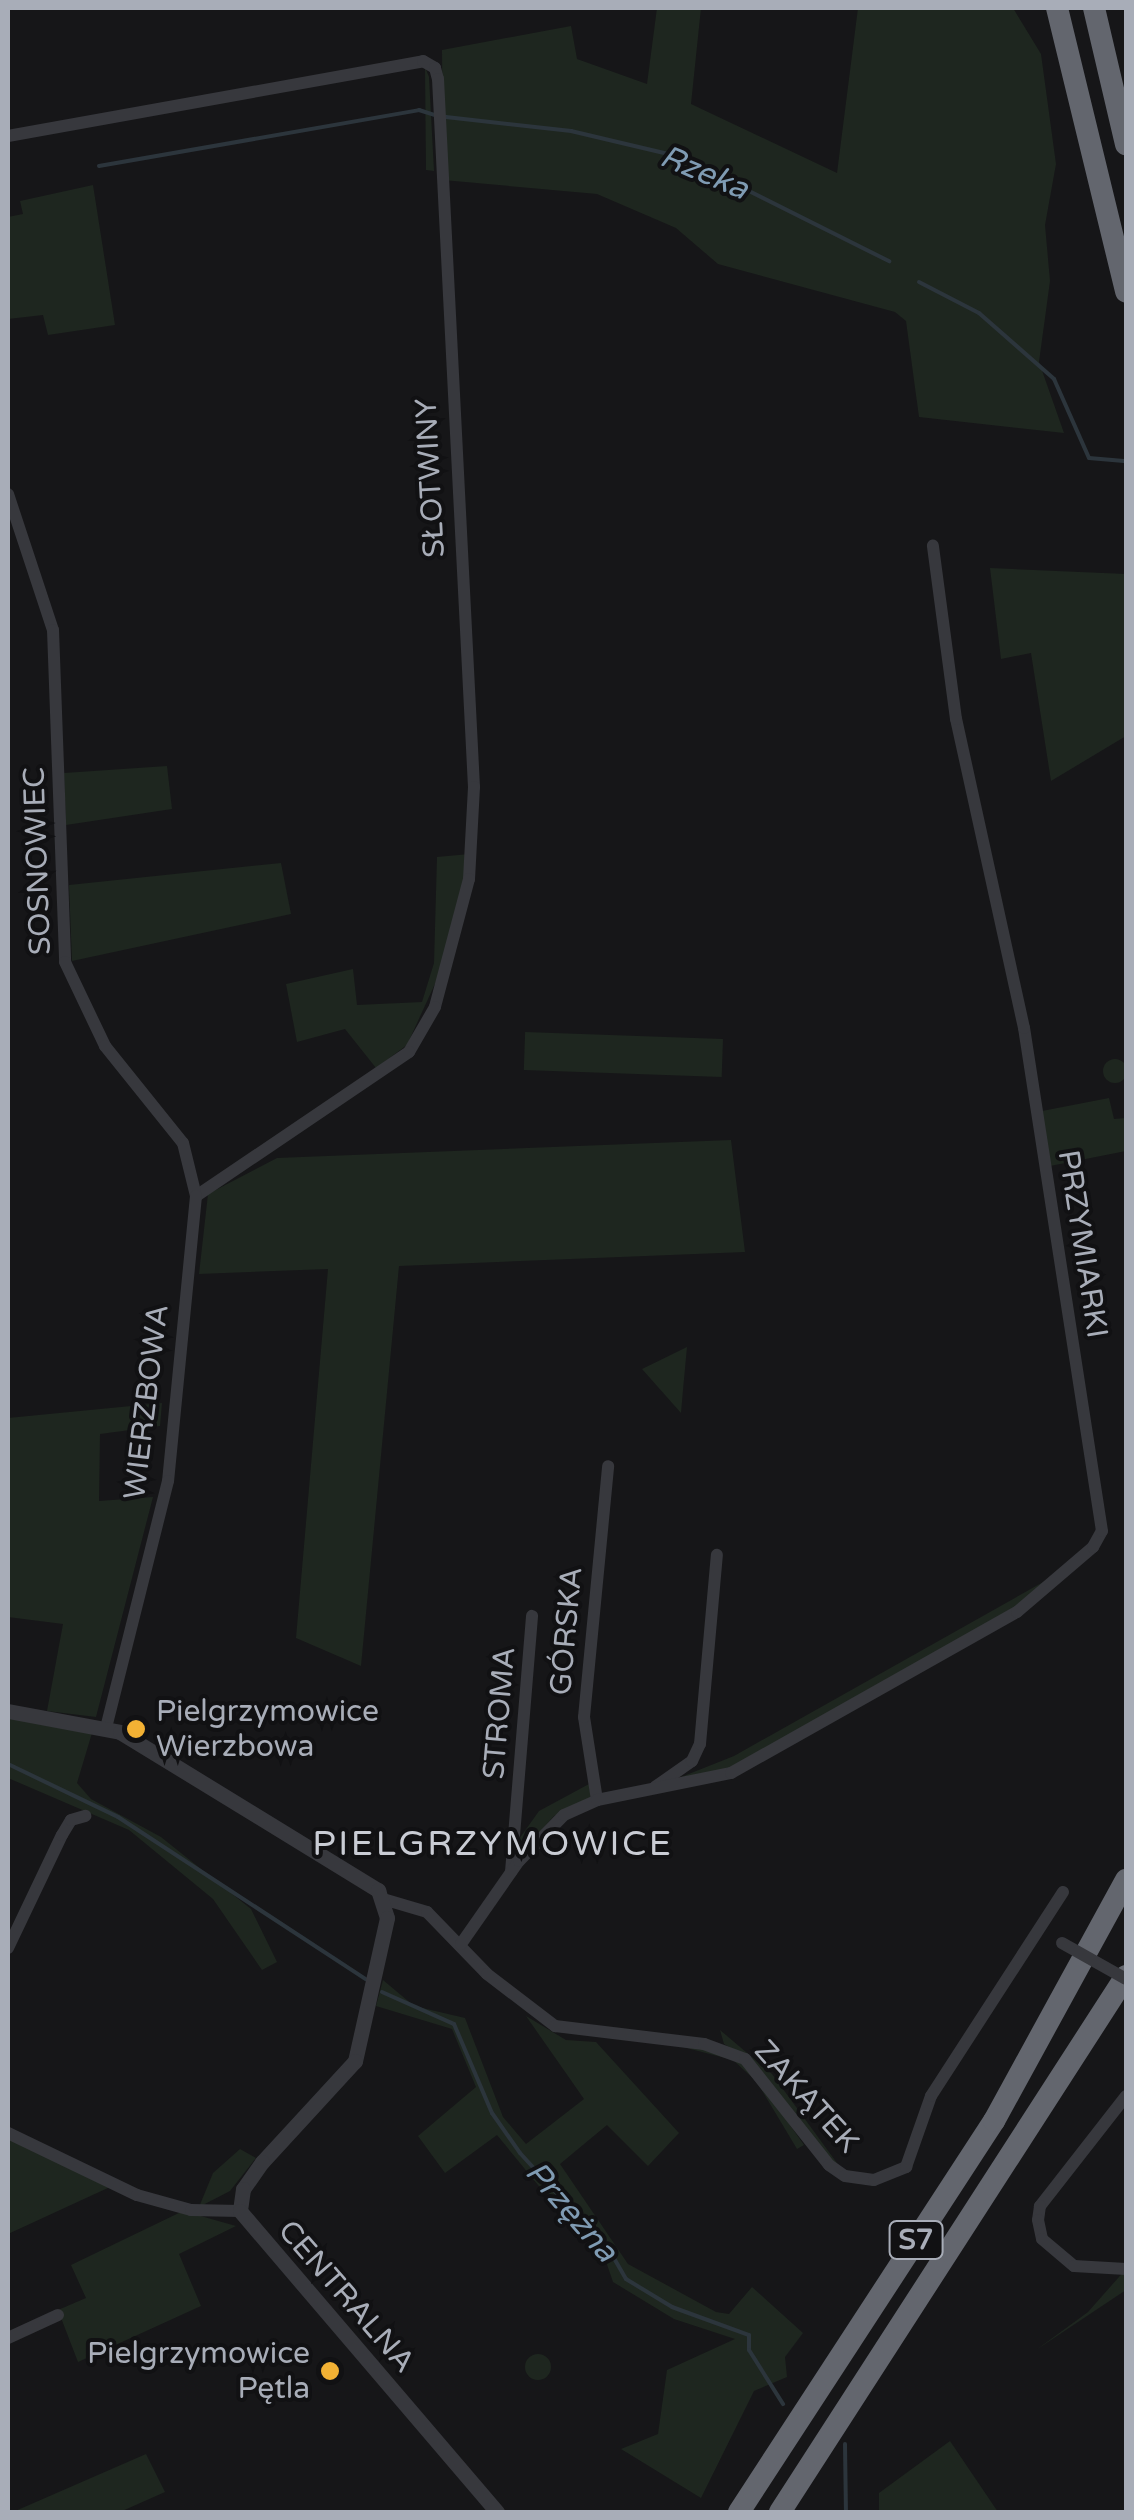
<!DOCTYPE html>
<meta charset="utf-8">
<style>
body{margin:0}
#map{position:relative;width:1134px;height:2520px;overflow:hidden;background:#161618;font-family:"Varela Round",sans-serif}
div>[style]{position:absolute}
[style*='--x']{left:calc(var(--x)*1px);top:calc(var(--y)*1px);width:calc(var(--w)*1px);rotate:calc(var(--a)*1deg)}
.green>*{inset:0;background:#1e261f;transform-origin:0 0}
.round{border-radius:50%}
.stream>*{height:4px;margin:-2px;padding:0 2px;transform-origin:2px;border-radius:2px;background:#2c353c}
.minor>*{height:12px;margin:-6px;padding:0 6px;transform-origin:6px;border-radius:6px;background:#37383d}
.tertiary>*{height:15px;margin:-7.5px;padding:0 7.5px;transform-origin:7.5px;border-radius:7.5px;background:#37383d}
.motorway>*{height:22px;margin:-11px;padding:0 11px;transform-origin:11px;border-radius:11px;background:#63666e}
.minor-bridge>*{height:12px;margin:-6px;padding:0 6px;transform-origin:6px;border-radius:6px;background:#37383d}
.dots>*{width:28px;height:28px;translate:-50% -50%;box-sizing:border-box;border:5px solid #111113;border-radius:50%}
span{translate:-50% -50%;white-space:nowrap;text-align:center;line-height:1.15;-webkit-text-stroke:8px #111113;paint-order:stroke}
.shield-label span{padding:2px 8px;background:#111113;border:2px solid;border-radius:8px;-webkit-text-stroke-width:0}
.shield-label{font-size:28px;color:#a8adb8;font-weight:700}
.street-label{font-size:30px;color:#a8adb8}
.poi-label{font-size:30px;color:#a8adb8}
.left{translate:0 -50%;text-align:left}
.right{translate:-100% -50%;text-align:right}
.water-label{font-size:32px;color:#7f9bb3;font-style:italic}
.quarter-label{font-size:35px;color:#c9ccd4;letter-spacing:2.5px}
.frame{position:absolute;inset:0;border:10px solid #a8adb8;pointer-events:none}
</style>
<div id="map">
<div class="green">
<i style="clip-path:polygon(657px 8px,701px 8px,691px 104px,837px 173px,858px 8px,1013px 8px,1041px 54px,1056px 164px,1045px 225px,1050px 281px,1039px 362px,1064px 433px,919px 417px,906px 321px,895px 312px,718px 264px,676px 228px,597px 194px,443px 180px,442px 50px,571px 26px,577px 59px,647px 84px)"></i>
<i style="clip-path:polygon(425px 67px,429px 77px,434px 171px,426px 170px)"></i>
<i style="clip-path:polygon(93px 185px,115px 325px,48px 335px,43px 315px,8px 319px,8px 217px,23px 214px,20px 201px)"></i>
<i style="clip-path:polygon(990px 568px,1126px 574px,1126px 736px,1051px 781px,1031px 653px,1001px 659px)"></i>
<i style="clip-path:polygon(167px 766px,172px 809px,66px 825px,64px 773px)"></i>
<i style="clip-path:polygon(470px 854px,444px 964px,407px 1045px,376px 1068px,345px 1029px,297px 1042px,286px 984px,353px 969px,357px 1005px,422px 1002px,434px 963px,437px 857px)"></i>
<i style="clip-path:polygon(281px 863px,291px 914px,72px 961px,69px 885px)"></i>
<i style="left:723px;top:1039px;width:38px;height:198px;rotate:92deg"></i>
<i class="round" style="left:1103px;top:1059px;width:24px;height:24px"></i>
<i style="clip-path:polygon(1109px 1098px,1114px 1119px,1126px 1118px,1126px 1151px,1050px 1166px,1042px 1111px)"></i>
<i style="clip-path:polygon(731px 1140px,745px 1252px,399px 1266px,361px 1666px,296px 1638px,328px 1269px,199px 1274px,208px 1194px,277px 1158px)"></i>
<i style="clip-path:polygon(687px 1347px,683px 1390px,681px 1413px,642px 1369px)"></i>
<i style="clip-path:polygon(162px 1403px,160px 1426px,100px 1434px,99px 1501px,153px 1497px,96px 1717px,47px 1711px,63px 1624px,8px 1617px,8px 1418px)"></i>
<i style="clip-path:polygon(1052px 1577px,1009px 1613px,729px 1769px,661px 1785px,734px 1756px)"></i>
<i style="clip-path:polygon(8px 1715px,92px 1733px,77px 1783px,91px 1799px,161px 1837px,251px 1909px,277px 1962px,262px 1970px,213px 1899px,129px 1830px,8px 1778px)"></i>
<i style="clip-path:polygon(589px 1784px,591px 1798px,554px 1816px,514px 1860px,514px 1846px,539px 1811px)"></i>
<i style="clip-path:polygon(383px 1980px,414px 2006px,465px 2018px,503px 2117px,526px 2144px,584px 2099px,526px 2016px,566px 2040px,596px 2042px,679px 2133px,648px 2166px,607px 2125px,560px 2164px,628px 2264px,716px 2312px,729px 2314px,752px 2287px,803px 2333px,785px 2357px,787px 2377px,754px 2391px,701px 2498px,621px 2449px,658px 2434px,667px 2370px,735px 2339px,674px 2319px,613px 2282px,600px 2244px,570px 2224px,497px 2135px,445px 2173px,418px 2136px,476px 2087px,452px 2029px,376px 2006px)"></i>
<i style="clip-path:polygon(720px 2030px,772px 2074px,845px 2174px,819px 2154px,746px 2057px,724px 2044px)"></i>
<i style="clip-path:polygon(675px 2045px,706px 2047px,745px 2061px,804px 2145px,797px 2149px,757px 2082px,733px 2060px)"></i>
<i style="clip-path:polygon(8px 2137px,110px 2187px,8px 2234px)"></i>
<i style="clip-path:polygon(240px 2149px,256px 2158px,230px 2191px,199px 2207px,213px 2173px)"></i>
<i style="clip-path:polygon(183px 2211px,236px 2226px,179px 2254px,201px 2306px,78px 2362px,58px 2310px,86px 2298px,71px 2265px)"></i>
<i style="clip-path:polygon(1126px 2269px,1126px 2290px,1036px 2350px,1088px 2312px)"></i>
<i class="round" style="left:525px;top:2354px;width:26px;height:26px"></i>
<i style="clip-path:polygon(950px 2441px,998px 2512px,879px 2512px,879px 2493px)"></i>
<i style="clip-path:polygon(146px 2454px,165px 2492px,120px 2512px,13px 2512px)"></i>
</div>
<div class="stream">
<i style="--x:446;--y:117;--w:126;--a:6.4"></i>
<i style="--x:571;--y:131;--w:113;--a:13.3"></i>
<i style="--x:681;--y:157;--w:233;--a:26.6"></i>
<i style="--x:99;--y:166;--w:325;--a:-9.9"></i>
<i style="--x:419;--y:110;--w:16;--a:18"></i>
<i style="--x:919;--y:282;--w:68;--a:27.3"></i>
<i style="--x:979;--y:313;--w:100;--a:41.3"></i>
<i style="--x:1054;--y:379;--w:86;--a:66.1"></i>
<i style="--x:1089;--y:458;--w:35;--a:5"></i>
<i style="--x:8;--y:1764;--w:122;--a:25.7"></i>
<i style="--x:118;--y:1817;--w:296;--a:33.2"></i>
<i style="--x:382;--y:1992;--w:79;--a:24"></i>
<i style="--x:454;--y:2024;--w:97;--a:66.9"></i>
<i style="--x:492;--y:2113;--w:49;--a:55"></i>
<i style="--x:520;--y:2153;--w:135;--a:47.7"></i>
<i style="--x:611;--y:2253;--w:30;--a:60"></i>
<i style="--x:626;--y:2279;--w:54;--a:31.3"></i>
<i style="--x:672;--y:2307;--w:82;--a:20"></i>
<i style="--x:749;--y:2335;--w:15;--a:90"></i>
<i style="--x:749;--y:2350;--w:64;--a:57.8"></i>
<i style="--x:845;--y:2444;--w:68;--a:89.2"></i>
</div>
<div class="minor">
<i style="--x:8;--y:136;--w:422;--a:-10.2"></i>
<i style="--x:423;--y:61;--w:14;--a:30"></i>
<i style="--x:435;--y:68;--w:11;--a:75"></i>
<i style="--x:438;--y:79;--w:709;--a:87.09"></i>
<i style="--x:474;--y:787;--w:92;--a:93.1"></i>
<i style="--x:469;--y:879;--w:132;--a:104.9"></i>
<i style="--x:435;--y:1007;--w:52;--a:120"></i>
<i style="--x:409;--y:1052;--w:257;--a:145.9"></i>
<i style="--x:8;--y:494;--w:143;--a:71.7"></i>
<i style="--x:53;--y:630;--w:332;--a:87.9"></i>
<i style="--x:65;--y:962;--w:93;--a:64.5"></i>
<i style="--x:105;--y:1046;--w:124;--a:51.2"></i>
<i style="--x:183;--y:1143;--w:55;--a:76.2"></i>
<i style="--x:196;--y:1196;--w:286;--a:95.6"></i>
<i style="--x:168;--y:1481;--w:254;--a:104.1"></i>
<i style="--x:655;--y:1787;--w:45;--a:-35.1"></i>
<i style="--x:692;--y:1761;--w:19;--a:-65"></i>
<i style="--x:700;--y:1744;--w:190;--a:-84.9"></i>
<i style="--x:597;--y:1800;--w:84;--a:-98.9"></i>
<i style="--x:584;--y:1717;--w:252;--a:-84.5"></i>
<i style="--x:511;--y:1872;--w:257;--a:-85.3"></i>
<i style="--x:383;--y:1899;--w:46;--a:16.5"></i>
<i style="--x:427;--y:1912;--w:86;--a:45.9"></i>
<i style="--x:487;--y:1974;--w:86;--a:37.4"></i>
<i style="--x:555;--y:2026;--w:150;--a:6.9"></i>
<i style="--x:704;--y:2044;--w:44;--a:20.1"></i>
<i style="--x:745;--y:2059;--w:135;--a:51.6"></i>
<i style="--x:829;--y:2165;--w:19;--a:35"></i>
<i style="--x:845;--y:2176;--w:29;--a:8"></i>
<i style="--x:874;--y:2180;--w:35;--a:-22"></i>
<i style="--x:906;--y:2167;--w:75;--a:-70.6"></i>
<i style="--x:931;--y:2096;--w:243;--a:-57.1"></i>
<i style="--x:461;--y:1944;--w:101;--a:-55.1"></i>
<i style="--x:519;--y:1861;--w:64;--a:-45.6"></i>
<i style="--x:564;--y:1815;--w:36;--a:-24"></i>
<i style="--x:597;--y:1800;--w:137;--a:-11.4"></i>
<i style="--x:731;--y:1773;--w:328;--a:-29.4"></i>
<i style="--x:1017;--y:1612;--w:100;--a:-40.5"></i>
<i style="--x:1093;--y:1547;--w:18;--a:-61"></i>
<i style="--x:1102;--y:1531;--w:509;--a:-98.81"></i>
<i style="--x:1024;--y:1028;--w:316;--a:-102.4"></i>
<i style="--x:956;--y:719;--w:175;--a:-97.6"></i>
<i style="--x:8;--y:1948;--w:125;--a:-64.5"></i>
<i style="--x:62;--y:1835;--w:17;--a:-59"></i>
<i style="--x:71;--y:1820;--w:15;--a:-16"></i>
<i style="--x:1126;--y:2096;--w:140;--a:128"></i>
<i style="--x:1040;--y:2206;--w:14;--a:98"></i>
<i style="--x:1038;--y:2220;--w:19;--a:78"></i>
<i style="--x:1042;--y:2239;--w:42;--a:40.2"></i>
<i style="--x:1074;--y:2266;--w:52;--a:3.3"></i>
<i style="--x:8;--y:2133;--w:143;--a:25.7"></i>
<i style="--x:137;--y:2195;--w:56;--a:15.5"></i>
<i style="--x:191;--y:2210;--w:49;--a:1.2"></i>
<i style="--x:8;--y:2338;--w:55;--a:-24.7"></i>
</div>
<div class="tertiary">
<i style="--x:8;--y:1711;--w:114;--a:10.6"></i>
<i style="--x:120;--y:1732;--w:303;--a:31.5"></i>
<i style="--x:378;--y:1890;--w:29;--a:72"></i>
<i style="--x:387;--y:1918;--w:147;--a:102.6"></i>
<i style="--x:355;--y:2061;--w:137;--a:132.6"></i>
<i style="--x:262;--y:2162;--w:33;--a:125"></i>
<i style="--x:243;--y:2189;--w:22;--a:98"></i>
<i style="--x:240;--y:2211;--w:396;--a:49.5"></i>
</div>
<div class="motorway">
<i style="--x:1057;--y:8;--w:292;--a:76.3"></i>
<i style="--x:1094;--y:8;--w:140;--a:76.8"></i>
<i style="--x:739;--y:2512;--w:467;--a:-56.9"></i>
<i style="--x:994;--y:2121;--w:275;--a:-61.3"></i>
<i style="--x:780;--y:2512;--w:638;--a:-57.16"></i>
</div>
<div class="minor-bridge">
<i style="--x:1062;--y:1943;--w:73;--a:29.4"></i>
</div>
<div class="dots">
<i style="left:136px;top:1729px;background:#f2b134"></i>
<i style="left:330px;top:2371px;background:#f2b134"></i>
</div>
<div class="shield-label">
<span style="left:916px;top:2240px">S7</span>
</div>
<div class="street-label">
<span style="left:431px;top:478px;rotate:-93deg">SŁOTWINY</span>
<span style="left:38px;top:861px;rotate:-92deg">SOSNOWIEC</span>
<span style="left:1082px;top:1244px;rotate:81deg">PRZYMIARKI</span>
<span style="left:147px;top:1402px;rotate:-83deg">WIERZBOWA</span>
<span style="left:567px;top:1631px;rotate:-85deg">GÓRSKA</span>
<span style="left:500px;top:1713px;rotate:-85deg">STROMA</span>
<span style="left:806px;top:2097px;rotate:48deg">ZAKĄTEK</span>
<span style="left:346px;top:2297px;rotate:49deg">CENTRALNA</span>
</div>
<div class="poi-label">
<span class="left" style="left:156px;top:1729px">Pielgrzymowice<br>Wierzbowa</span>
<span class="right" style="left:310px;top:2371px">Pielgrzymowice<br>Pętla</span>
</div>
<div class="water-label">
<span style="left:704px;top:173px;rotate:23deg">Rzeka</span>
<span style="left:571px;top:2212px;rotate:49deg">Przężna</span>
</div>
<div class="quarter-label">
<span style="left:493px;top:1844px">PIELGRZYMOWICE</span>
</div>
<div class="frame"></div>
</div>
